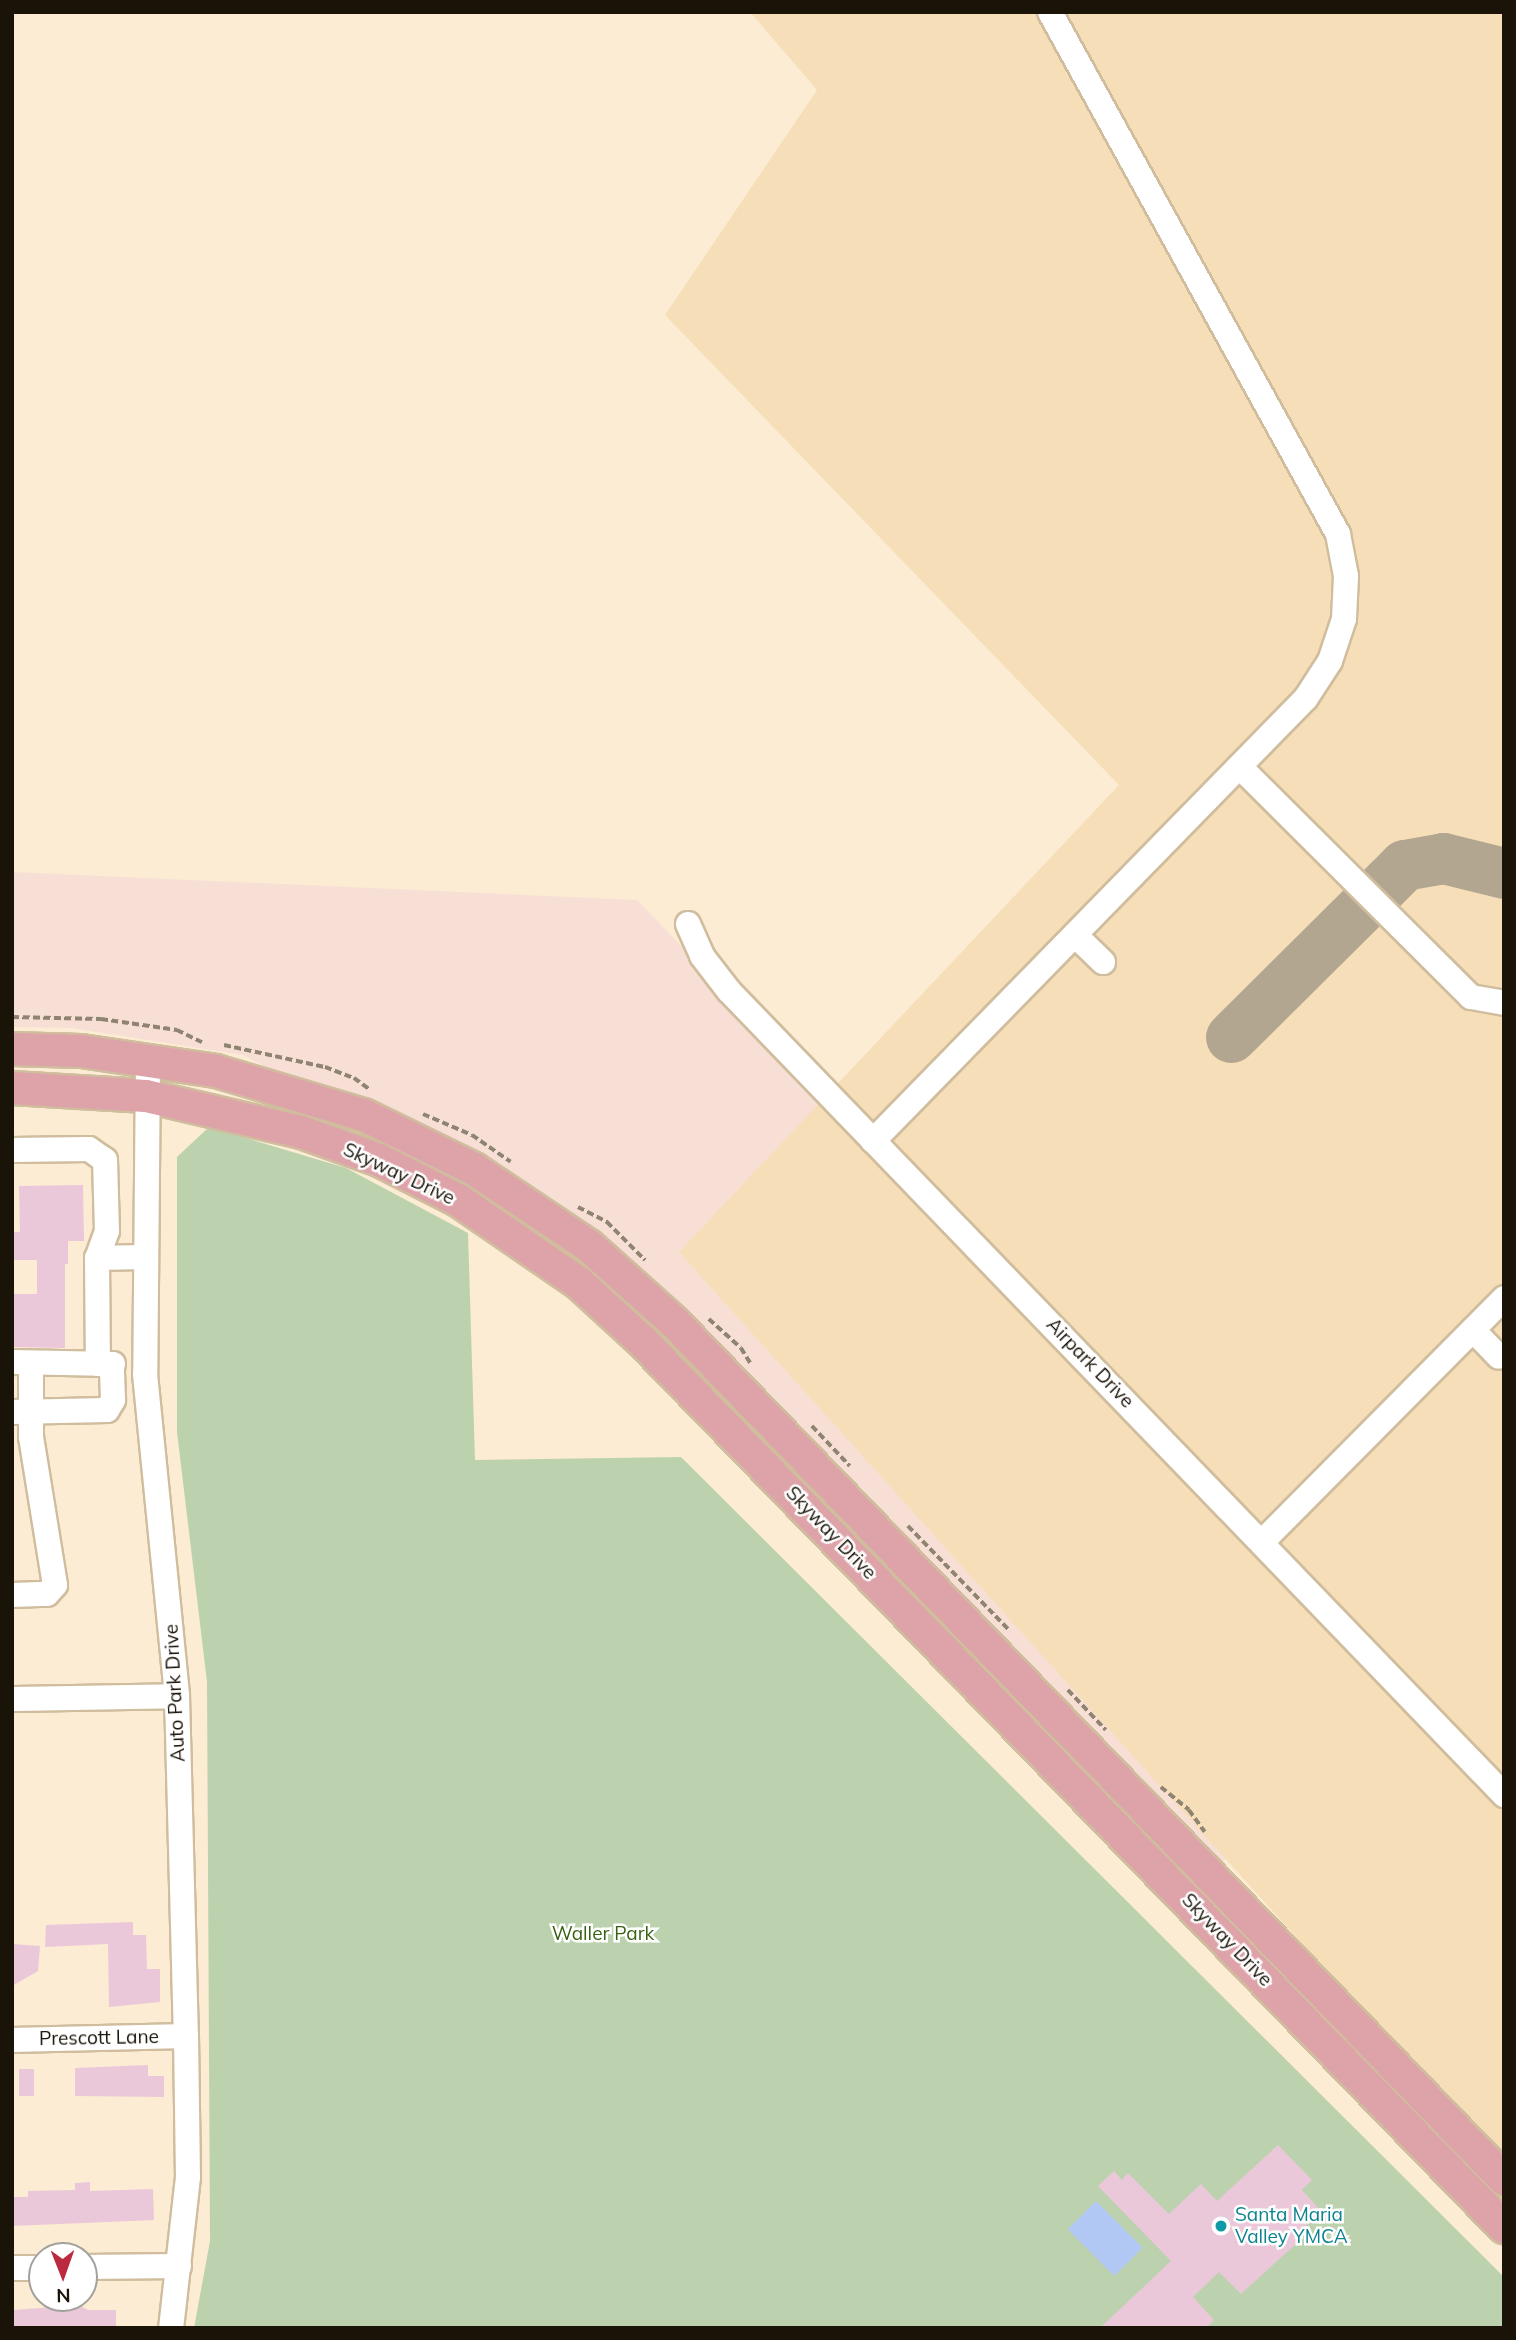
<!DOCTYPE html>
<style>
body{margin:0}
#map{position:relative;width:1516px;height:2340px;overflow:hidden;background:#fcecd3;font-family:Mulish,sans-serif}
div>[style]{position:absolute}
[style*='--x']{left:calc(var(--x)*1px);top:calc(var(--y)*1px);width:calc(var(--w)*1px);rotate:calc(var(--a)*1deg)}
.commercial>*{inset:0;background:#f7dfd6}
.built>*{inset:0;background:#f6dfb8}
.green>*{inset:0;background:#bcd2ae}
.water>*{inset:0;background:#b1c8f5;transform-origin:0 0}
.taxiway>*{height:51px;margin:-25.5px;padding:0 25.5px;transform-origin:25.5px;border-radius:25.5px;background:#b2a691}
.building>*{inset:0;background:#ebc7da;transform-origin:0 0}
.path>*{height:3.5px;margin-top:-1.75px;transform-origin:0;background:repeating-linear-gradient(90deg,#8f8471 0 7px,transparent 0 10.5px)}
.roads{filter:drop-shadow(2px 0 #d0bd9e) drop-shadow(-2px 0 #d0bd9e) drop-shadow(0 2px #d0bd9e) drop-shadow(0 -2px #d0bd9e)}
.minor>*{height:24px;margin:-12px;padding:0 12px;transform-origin:12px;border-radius:12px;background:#fff}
.major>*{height:32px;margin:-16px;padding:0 16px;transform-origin:16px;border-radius:16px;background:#dea2a9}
.dots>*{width:19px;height:19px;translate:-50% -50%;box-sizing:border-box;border:4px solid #fff;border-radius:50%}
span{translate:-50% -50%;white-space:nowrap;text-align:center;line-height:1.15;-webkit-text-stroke:5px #fff;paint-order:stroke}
.street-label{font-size:19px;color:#191308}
.park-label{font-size:19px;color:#396112}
.culture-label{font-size:19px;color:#0d838f}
.left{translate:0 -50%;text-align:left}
.frame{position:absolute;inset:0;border:14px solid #191308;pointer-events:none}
.north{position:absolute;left:28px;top:2242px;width:70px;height:70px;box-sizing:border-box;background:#fff;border:2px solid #a3a19c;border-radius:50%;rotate:179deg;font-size:19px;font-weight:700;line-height:28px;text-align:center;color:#191308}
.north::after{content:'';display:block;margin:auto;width:24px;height:32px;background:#bb2a3f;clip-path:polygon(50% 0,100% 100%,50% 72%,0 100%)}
</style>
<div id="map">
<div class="commercial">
<i style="clip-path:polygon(12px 872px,637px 900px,1397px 1685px,1189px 1896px,573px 1245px,361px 1118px,243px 1055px,71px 1028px,12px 1027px)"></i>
</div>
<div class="built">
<i style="clip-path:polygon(750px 12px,1504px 12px,1504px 2156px,1349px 1996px,679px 1252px,1119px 785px,665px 315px,817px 90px)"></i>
</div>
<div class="green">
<i style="clip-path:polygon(209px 1127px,346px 1168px,468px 1233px,475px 1460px,681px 1457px,1504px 2277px,1504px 2328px,194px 2328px,210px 2241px,207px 1682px,177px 1432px,177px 1157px)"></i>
</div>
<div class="water">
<i style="left:1096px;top:2201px;width:66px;height:40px;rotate:45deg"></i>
</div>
<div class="taxiway">
<i style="--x:1231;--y:1037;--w:244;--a:-44.8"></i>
<i style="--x:1404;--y:865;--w:40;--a:-10"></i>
<i style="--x:1443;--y:858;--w:63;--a:13.8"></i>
</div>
<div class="building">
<i style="clip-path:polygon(83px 1185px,84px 1241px,68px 1241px,68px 1264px,65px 1264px,65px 1348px,12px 1347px,12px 1294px,37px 1294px,37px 1260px,12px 1260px,12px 1232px,20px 1232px,19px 1186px)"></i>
<i style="clip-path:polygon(133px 1922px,133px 1935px,146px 1935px,147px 1969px,160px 1969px,160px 2002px,109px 2007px,108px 1944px,45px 1947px,46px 1925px)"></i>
<i style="clip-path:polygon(12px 1944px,40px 1946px,38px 1971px,12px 1986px)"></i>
<i style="clip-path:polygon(148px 2065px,148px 2076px,164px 2076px,164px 2097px,75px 2096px,75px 2068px)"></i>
<i style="left:19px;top:2069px;width:15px;height:27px"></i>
<i style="clip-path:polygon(1278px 2145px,1312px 2180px,1302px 2190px,1321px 2211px,1294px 2237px,1298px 2242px,1241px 2294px,1219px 2272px,1193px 2297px,1214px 2320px,1206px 2328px,1100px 2328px,1171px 2261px,1098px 2186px,1114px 2171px,1122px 2180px,1128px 2173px,1169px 2214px,1201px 2184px,1217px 2201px)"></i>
<i style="clip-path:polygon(90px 2182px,90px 2191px,153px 2189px,154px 2220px,12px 2226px,12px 2197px,28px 2197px,28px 2191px,75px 2190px,75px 2183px)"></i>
<i style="clip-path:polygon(79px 2305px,88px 2310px,116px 2310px,116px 2328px,12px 2328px,14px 2310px)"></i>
</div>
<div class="path">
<i style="--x:12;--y:1017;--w:89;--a:1.3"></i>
<i style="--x:101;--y:1019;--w:77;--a:8.2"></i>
<i style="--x:177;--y:1030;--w:28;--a:26"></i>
<i style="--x:224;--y:1045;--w:103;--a:12.3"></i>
<i style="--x:325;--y:1067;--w:31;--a:21"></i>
<i style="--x:354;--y:1078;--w:19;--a:36"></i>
<i style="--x:423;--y:1114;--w:53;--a:23.2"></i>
<i style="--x:472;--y:1135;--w:47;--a:34.7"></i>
<i style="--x:578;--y:1207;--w:33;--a:27"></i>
<i style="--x:607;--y:1222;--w:54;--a:45"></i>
<i style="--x:709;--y:1319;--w:43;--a:42.2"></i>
<i style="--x:741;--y:1348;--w:19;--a:58"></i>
<i style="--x:812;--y:1426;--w:55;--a:46.5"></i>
<i style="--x:908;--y:1526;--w:145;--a:45.8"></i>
<i style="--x:1068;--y:1690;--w:55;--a:46.5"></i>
<i style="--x:1161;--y:1787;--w:36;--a:39"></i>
<i style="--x:1189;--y:1810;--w:27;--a:54"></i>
</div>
<div class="roads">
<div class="minor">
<i style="--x:1240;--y:767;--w:326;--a:44.9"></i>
<i style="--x:1471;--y:997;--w:34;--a:10"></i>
<i style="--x:688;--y:924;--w:35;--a:66"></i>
<i style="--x:702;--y:956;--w:44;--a:52.4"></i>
<i style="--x:729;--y:991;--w:1117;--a:46.05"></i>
<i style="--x:1075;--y:935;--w:39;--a:44"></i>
<i style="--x:148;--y:1059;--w:315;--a:90.5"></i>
<i style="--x:145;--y:1374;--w:324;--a:84.3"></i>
<i style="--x:177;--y:1696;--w:340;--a:88.5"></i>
<i style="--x:186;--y:2036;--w:141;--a:89.2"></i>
<i style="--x:188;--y:2177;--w:152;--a:96.4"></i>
<i style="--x:873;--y:1141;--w:619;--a:-45.65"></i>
<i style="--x:1306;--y:698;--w:44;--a:-57"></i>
<i style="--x:1330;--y:661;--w:44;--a:-71.6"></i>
<i style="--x:1344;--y:619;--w:43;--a:-87.3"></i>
<i style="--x:1346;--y:576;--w:43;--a:-100.8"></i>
<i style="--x:1338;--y:534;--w:596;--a:-118.89"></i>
<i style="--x:12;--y:1150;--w:77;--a:-0.7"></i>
<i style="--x:89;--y:1149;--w:19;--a:35"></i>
<i style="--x:105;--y:1160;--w:71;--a:88.4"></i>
<i style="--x:107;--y:1231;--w:29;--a:110"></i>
<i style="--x:97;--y:1258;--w:106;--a:89.5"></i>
<i style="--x:97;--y:1258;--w:46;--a:-1.2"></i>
<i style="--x:1473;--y:1330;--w:37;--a:46"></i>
<i style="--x:12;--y:1362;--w:101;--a:1.1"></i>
<i style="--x:12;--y:1412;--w:95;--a:-1.2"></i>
<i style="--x:107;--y:1410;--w:12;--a:-59"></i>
<i style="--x:113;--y:1400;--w:36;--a:-92"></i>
<i style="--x:1262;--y:1542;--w:344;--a:-45.2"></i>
<i style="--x:12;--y:1595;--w:35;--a:-2"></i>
<i style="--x:47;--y:1594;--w:12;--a:-48"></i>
<i style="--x:55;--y:1585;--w:150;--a:-99.2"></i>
<i style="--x:31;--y:1437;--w:73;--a:-90"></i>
<i style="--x:12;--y:1699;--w:165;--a:-1"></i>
<i style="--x:12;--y:2040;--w:174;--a:-1.3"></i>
<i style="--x:84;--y:2267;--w:95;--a:-0.6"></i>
<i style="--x:12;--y:2268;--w:30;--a:0"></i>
</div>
<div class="major">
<i style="--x:12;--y:1049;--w:69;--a:1.7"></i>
<i style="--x:81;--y:1051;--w:136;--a:8.4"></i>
<i style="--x:216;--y:1071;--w:154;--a:16.6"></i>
<i style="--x:364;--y:1115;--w:123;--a:26.1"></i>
<i style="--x:474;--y:1169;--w:138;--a:33.8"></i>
<i style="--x:589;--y:1246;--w:113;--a:41.8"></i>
<i style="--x:673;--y:1321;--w:1194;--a:45.92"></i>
<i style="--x:12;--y:1088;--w:134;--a:3.4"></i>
<i style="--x:146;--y:1096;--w:159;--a:13.1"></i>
<i style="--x:301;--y:1132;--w:83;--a:19.7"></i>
<i style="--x:379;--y:1160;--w:89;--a:26.9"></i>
<i style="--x:458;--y:1200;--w:148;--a:34.5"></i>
<i style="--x:580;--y:1284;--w:86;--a:42.6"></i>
<i style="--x:643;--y:1342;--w:1235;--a:45.79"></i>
</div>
</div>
<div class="dots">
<i style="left:1221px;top:2226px;background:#0f9aa8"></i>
</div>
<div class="street-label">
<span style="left:399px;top:1174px;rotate:25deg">Skyway Drive</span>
<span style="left:1090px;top:1363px;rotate:46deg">Airpark Drive</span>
<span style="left:831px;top:1533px;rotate:46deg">Skyway Drive</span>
<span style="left:175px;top:1693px;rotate:-93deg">Auto Park Drive</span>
<span style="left:1227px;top:1940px;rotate:46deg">Skyway Drive</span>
<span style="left:99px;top:2038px;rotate:-1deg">Prescott Lane</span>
</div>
<div class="park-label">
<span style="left:603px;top:1934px">Waller Park</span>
</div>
<div class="culture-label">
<span class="left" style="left:1235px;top:2226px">Santa Maria<br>Valley YMCA</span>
</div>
<div class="frame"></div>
<div class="north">N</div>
</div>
